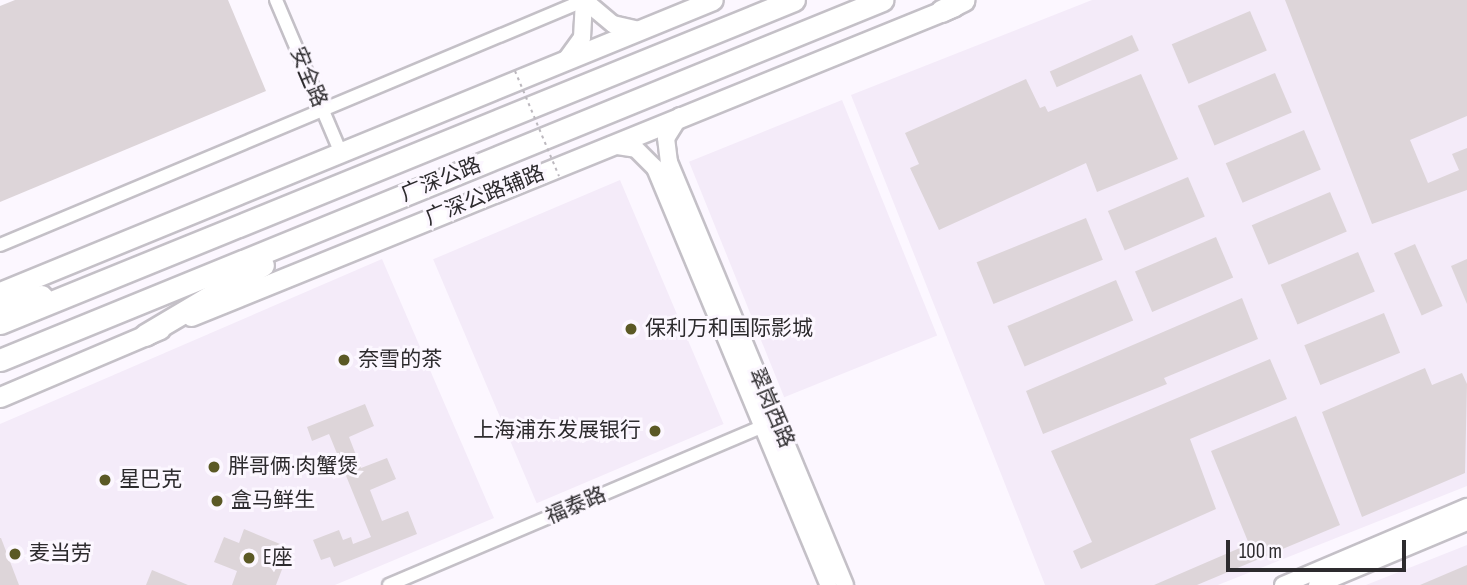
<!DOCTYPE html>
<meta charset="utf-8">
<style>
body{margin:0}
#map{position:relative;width:1467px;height:585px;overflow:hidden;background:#fcf7ff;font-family:"Sofia Sans Condensed","Noto Sans SC",sans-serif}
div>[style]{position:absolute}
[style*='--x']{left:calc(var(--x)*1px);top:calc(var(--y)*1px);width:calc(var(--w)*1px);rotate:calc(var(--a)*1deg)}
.built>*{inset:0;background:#f4ebf9;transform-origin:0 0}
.building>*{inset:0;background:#ddd5d9;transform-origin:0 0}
.roads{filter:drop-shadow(2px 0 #c4c0c7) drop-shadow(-2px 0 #c4c0c7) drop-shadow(0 2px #c4c0c7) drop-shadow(0 -2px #c4c0c7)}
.street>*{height:12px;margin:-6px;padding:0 6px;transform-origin:6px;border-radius:6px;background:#fff}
.secondary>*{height:16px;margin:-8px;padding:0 8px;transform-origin:8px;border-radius:8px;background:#fff}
.primary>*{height:19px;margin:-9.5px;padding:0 9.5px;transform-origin:9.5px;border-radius:9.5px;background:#fff}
.highway>*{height:21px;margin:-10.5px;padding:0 10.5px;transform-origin:10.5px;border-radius:10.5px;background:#fff}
.path-bridge>*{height:2px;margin-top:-1px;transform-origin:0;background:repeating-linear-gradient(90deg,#bcb8be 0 3.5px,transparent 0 7px)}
.dots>*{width:19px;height:19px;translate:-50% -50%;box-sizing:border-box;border:4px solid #fcf7ff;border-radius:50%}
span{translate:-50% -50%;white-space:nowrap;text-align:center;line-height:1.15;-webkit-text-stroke:6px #fcf7ff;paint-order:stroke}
.street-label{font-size:21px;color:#2d2b2e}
.poi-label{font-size:21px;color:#2d2b2e}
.left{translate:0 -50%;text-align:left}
.right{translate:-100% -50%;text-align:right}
.scale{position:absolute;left:1226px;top:540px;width:180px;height:32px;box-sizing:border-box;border:4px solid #2d2b2e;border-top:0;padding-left:9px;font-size:21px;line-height:24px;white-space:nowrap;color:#2d2b2e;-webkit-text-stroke:5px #fcf7ff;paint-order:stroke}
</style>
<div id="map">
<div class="built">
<i style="clip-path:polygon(1092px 0,1467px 0,1467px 486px,1218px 585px,1045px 585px,851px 95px)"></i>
<i style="left:842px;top:100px;width:254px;height:165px;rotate:68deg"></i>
<i style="left:620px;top:180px;width:265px;height:203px;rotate:67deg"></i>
<i style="clip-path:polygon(382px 259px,494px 518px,335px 585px,0 585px,0 424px)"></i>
<i style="clip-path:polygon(1467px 545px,1467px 585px,1366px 585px)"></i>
</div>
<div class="building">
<i style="clip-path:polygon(15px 0,228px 0,266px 91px,0 202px,0 6px)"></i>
<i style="clip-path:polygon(1285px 0,1467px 0,1467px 116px,1410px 140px,1428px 183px,1459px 170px,1452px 154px,1467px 148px,1467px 190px,1372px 224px)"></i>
<i style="left:1250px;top:11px;width:43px;height:85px;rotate:67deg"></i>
<i style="left:1132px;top:35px;width:17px;height:90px;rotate:66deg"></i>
<i style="left:1275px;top:73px;width:43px;height:84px;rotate:67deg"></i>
<i style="clip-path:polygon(1141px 74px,1178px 159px,1097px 192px,1086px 163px,939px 230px,910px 168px,919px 164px,905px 133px,1026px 79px,1040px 108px,1045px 106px,1048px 112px)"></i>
<i style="left:1304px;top:130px;width:43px;height:85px;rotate:67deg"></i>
<i style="left:1188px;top:177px;width:43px;height:87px;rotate:67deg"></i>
<i style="left:1330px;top:192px;width:43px;height:85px;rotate:67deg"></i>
<i style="left:1086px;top:218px;width:45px;height:118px;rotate:68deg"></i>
<i style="left:1216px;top:237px;width:44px;height:88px;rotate:67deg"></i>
<i style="left:1415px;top:244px;width:68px;height:23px;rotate:66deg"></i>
<i style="left:1358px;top:252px;width:43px;height:84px;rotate:67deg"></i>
<i style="clip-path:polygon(1467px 259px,1467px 304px,1451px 266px)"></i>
<i style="left:1116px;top:280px;width:44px;height:118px;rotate:67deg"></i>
<i style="clip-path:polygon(1242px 298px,1258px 339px,1164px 378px,1167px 384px,1043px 434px,1026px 391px)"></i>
<i style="left:1384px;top:313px;width:43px;height:86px;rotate:68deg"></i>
<i style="clip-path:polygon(1270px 359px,1287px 399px,1190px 439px,1216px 509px,1081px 569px,1073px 551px,1092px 542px,1051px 451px)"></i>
<i style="clip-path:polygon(1425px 368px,1432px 385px,1462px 373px,1467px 384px,1465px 473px,1362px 517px,1322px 412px)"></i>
<i style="clip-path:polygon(365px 404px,374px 426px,349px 437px,361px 468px,387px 458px,396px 479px,370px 490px,382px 521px,408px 511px,417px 534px,334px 567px,330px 557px,321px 560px,313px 540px,339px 530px,343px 540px,351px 537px,353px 544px,371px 537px,329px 434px,312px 441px,307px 427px)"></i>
<i style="clip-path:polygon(1296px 416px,1340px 525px,1197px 585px,1154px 585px,1249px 544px,1211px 451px)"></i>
<i style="clip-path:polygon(244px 529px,280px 544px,275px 555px,286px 559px,276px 585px,232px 585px,237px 571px,214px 562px,224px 537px,239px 543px)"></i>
<i style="clip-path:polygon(0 538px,1px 538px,19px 585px,0 585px)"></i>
<i style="clip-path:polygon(1467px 565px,1467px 585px,1420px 585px)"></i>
<i style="clip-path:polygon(152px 570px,188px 585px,146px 585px)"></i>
</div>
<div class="roads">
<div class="street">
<i style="--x:276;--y:0;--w:166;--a:67"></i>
<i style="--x:0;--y:245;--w:634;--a:-22.72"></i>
<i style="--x:389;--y:585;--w:406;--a:-23"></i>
</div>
<div class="secondary">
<i style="--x:584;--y:0;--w:38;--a:40"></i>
<i style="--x:613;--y:24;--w:27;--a:13"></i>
<i style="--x:565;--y:61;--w:29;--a:-54"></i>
<i style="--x:582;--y:38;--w:38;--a:-87"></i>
<i style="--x:680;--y:116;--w:26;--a:122"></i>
<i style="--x:666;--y:138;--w:24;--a:83"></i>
<i style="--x:669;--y:162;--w:458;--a:67.4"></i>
<i style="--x:611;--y:145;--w:25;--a:9"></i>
<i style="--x:636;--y:149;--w:27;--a:45"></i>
<i style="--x:655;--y:168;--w:452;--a:67.4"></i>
<i style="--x:1283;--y:585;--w:200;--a:-23"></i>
<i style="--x:1317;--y:585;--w:163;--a:-22.8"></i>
</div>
<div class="primary">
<i style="--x:0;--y:292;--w:770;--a:-22.27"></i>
<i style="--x:191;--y:316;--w:824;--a:-22.09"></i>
<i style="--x:0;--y:397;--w:174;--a:-23"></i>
</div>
<div class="highway">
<i style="--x:941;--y:11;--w:25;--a:-26"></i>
<i style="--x:0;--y:304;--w:42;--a:-11"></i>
<i style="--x:0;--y:323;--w:857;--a:-22.14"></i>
<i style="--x:145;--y:335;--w:137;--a:-30.7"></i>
<i style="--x:0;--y:360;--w:953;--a:-22.2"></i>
</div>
</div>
<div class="path-bridge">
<i style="--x:515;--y:71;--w:114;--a:67.3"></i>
</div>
<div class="dots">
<i style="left:631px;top:329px;background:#5b5925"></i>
<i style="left:344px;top:360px;background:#5b5925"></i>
<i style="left:655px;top:431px;background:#5b5925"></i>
<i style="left:214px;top:467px;background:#5b5925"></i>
<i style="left:105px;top:480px;background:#5b5925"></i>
<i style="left:217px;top:501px;background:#5b5925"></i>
<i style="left:15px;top:554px;background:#5b5925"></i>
<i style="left:249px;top:558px;background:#5b5925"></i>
</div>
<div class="street-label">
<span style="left:308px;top:77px;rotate:67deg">安全路</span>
<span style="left:441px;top:180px;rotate:-22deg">广深公路</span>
<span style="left:485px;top:196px;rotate:-22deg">广深公路辅路</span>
<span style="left:771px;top:408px;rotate:67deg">翠岗西路</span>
<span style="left:576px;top:506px;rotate:-23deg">福泰路</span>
</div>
<div class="poi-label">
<span class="left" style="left:645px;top:329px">保利万和国际影城</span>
<span class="left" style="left:358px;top:360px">奈雪的茶</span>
<span class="right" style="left:641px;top:431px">上海浦东发展银行</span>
<span class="left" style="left:228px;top:467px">胖哥俩·肉蟹煲</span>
<span class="left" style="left:119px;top:480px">星巴克</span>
<span class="left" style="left:231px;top:501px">盒马鲜生</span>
<span class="left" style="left:29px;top:554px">麦当劳</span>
<span class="left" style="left:263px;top:558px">E座</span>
</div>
<div class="scale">100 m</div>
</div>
